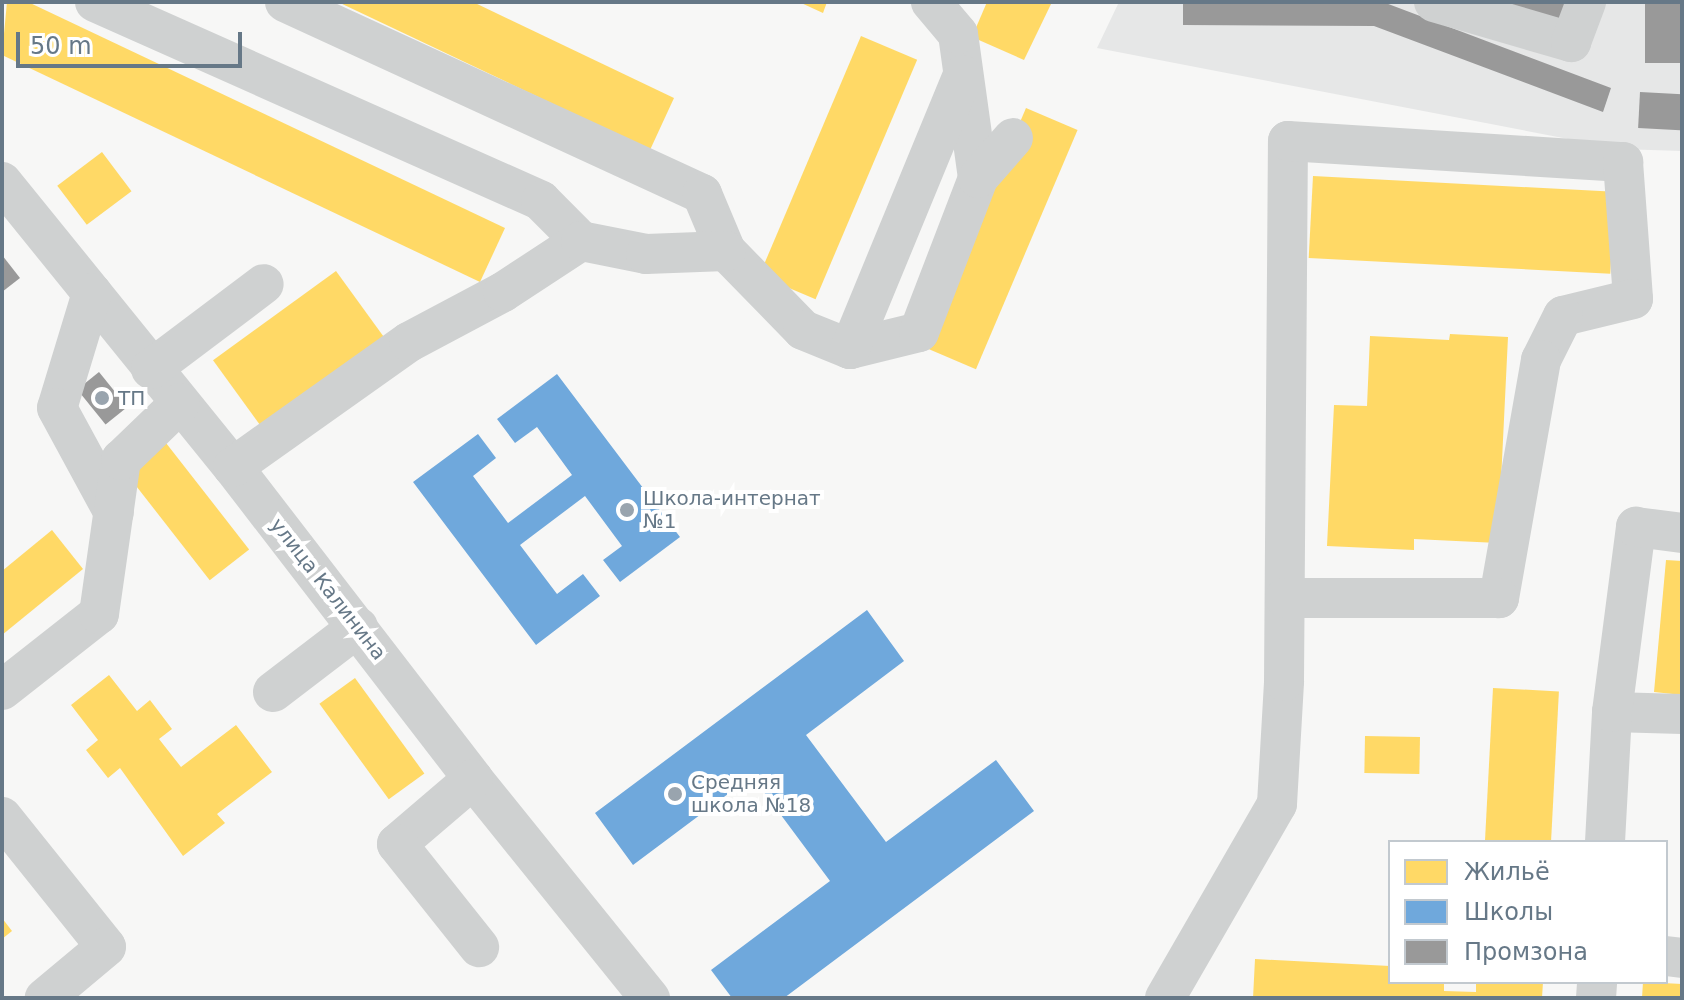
<!DOCTYPE html>
<meta charset="utf-8">
<style>
body{margin:0}
#map{position:relative;width:1684px;height:1000px;overflow:hidden;background:#f7f7f6;font-family:"DejaVu Sans",sans-serif}
div>[style]{position:absolute}
[style*='--x']{left:calc(var(--x)*1px);top:calc(var(--y)*1px);width:calc(var(--w)*1px);rotate:calc(var(--a)*1deg)}
.built>*{inset:0;background:#e6e7e7}
.homes>*{inset:0;background:#ffd966;transform-origin:0 0}
.schools>*{inset:0;background:#6fa8dc}
.industry>*{inset:0;background:#999;transform-origin:0 0}
.minor>*{height:40px;margin:-20px;padding:0 20px;transform-origin:20px;border-radius:20px;background:#cfd1d1}
.dots>*{width:22px;height:22px;translate:-50% -50%;box-sizing:border-box;border:4px solid #fff;border-radius:50%}
span{translate:-50% -50%;white-space:nowrap;text-align:center;line-height:1.15;-webkit-text-stroke:8px #fff;paint-order:stroke}
.poi-label{font-size:20px;color:#667887}
.left{translate:0 -50%;text-align:left}
.street-label{font-size:20px;color:#667887}
.frame{position:absolute;inset:0;border:4px solid #667887;pointer-events:none}
.legend{position:absolute;left:1388px;top:840px;width:280px;height:144px;box-sizing:border-box;background:#fff;border:2px solid #c2c9cf;margin:0;padding:10px 14px;list-style:none;font-size:24px;color:#667887}
.legend li{display:flex;align-items:center;gap:16px;height:40px}
.legend b{width:40px;border:2px solid #c2c9cf}
.scale{position:absolute;left:16px;top:32px;width:226px;height:36px;box-sizing:border-box;border:4px solid #667887;border-top:0;padding-left:10px;font-size:24px;line-height:28px;white-space:nowrap;color:#667887;-webkit-text-stroke:6px #fff;paint-order:stroke}
</style>
<div id="map">
<div class="built">
<i style="clip-path:polygon(1119px 2px,1682px 2px,1682px 151px,1620px 149px,1097px 48px)"></i>
</div>
<div class="homes">
<i style="clip-path:polygon(7px 2px,28px 2px,505px 228px,480px 282px,2px 55px)"></i>
<i style="clip-path:polygon(338px 2px,473px 2px,674px 98px,650px 150px)"></i>
<i style="clip-path:polygon(799px 2px,827px 2px,823px 13px)"></i>
<i style="clip-path:polygon(987px 2px,1052px 2px,1024px 60px,972px 37px)"></i>
<i style="left:861px;top:36px;width:61px;height:260px;rotate:23deg"></i>
<i style="left:1026px;top:108px;width:56px;height:260px;rotate:23deg"></i>
<i style="left:102px;top:152px;width:49px;height:56px;rotate:53deg"></i>
<i style="left:1313px;top:176px;width:302px;height:82px;rotate:3deg"></i>
<i style="left:336px;top:271px;width:83px;height:152px;rotate:54deg"></i>
<i style="clip-path:polygon(1450px 334px,1508px 337px,1498px 543px,1414px 539px,1414px 550px,1327px 546px,1334px 405px,1367px 406px,1370px 336px,1449px 340px)"></i>
<i style="left:166px;top:443px;width:135px;height:50px;rotate:52deg"></i>
<i style="clip-path:polygon(52px 530px,83px 569px,2px 635px,2px 571px)"></i>
<i style="clip-path:polygon(1666px 560px,1682px 561px,1682px 695px,1654px 692px)"></i>
<i style="clip-path:polygon(109px 675px,137px 711px,150px 700px,172px 729px,159px 739px,181px 767px,236px 725px,272px 772px,217px 814px,225px 823px,183px 856px,120px 768px,108px 778px,86px 750px,98px 740px,71px 705px)"></i>
<i style="left:355px;top:678px;width:118px;height:44px;rotate:54deg"></i>
<i style="left:1493px;top:688px;width:66px;height:154px;rotate:3deg"></i>
<i style="left:1365px;top:736px;width:55px;height:37px;rotate:1deg"></i>
<i style="clip-path:polygon(2px 918px,12px 931px,2px 939px)"></i>
<i style="clip-path:polygon(1255px 959px,1390px 966px,1390px 982px,1444px 982px,1444px 991px,1476px 992px,1476px 982px,1543px 982px,1542px 998px,1253px 998px)"></i>
<i style="clip-path:polygon(1643px 982px,1682px 984px,1682px 998px,1642px 998px)"></i>
</div>
<div class="schools">
<i style="clip-path:polygon(557px 374px,680px 537px,620px 582px,603px 560px,622px 546px,585px 496px,520px 545px,557px 594px,583px 574px,600px 596px,536px 645px,413px 482px,478px 434px,496px 458px,473px 476px,508px 523px,572px 475px,537px 427px,515px 443px,497px 419px)"></i>
<i style="clip-path:polygon(867px 610px,904px 661px,806px 735px,886px 842px,996px 760px,1034px 811px,784px 998px,732px 998px,711px 970px,830px 881px,752px 776px,633px 865px,595px 813px)"></i>
</div>
<div class="industry">
<i style="clip-path:polygon(1183px 2px,1383px 2px,1611px 88px,1603px 112px,1374px 26px,1183px 25px)"></i>
<i style="clip-path:polygon(1491px 2px,1569px 2px,1558px 29px)"></i>
<i style="left:1645px;top:2px;width:37px;height:61px"></i>
<i style="left:1640px;top:92px;width:42px;height:36px;rotate:3deg"></i>
<i style="clip-path:polygon(2px 255px,20px 278px,2px 292px)"></i>
<i style="left:99px;top:372px;width:45px;height:28px;rotate:51deg"></i>
</div>
<div class="minor">
<i style="--x:95;--y:2;--w:488;--a:24"></i>
<i style="--x:541;--y:201;--w:57;--a:45"></i>
<i style="--x:285;--y:2;--w:459;--a:24.7"></i>
<i style="--x:702;--y:194;--w:62;--a:67.2"></i>
<i style="--x:726;--y:251;--w:110;--a:45.7"></i>
<i style="--x:803;--y:330;--w:51;--a:22"></i>
<i style="--x:850;--y:349;--w:71;--a:-13.8"></i>
<i style="--x:919;--y:332;--w:165;--a:-69"></i>
<i style="--x:978;--y:178;--w:145;--a:-97.9"></i>
<i style="--x:958;--y:34;--w:42;--a:-130.2"></i>
<i style="--x:1434;--y:2;--w:143;--a:16.3"></i>
<i style="--x:1571;--y:42;--w:43;--a:-69.4"></i>
<i style="--x:978;--y:178;--w:53;--a:-48.8"></i>
<i style="--x:2;--y:182;--w:367;--a:51"></i>
<i style="--x:233;--y:467;--w:394;--a:52.4"></i>
<i style="--x:473;--y:779;--w:282;--a:51.1"></i>
<i style="--x:92;--y:293;--w:120;--a:106.9"></i>
<i style="--x:57;--y:408;--w:119;--a:61.5"></i>
<i style="--x:850;--y:349;--w:296;--a:-67.6"></i>
<i style="--x:151;--y:369;--w:141;--a:-37"></i>
<i style="--x:233;--y:467;--w:216;--a:-35.4"></i>
<i style="--x:409;--y:342;--w:106;--a:-28"></i>
<i style="--x:503;--y:292;--w:93;--a:-33.2"></i>
<i style="--x:581;--y:241;--w:66;--a:11.3"></i>
<i style="--x:646;--y:254;--w:80;--a:-2.1"></i>
<i style="--x:2;--y:690;--w:123;--a:-38.1"></i>
<i style="--x:99;--y:614;--w:156;--a:-81.9"></i>
<i style="--x:121;--y:460;--w:82;--a:-44"></i>
<i style="--x:273;--y:692;--w:107;--a:-37.4"></i>
<i style="--x:1612;--y:712;--w:70;--a:1.6"></i>
<i style="--x:473;--y:779;--w:100;--a:139.5"></i>
<i style="--x:397;--y:844;--w:132;--a:51.5"></i>
<i style="--x:2;--y:817;--w:166;--a:51.3"></i>
<i style="--x:106;--y:947;--w:80;--a:140.1"></i>
<i style="--x:1605;--y:842;--w:130;--a:-86.9"></i>
<i style="--x:1612;--y:712;--w:187;--a:-82.6"></i>
<i style="--x:1636;--y:527;--w:46;--a:7.4"></i>
<i style="--x:1666;--y:956;--w:16;--a:7"></i>
<i style="--x:1165;--y:998;--w:224;--a:-60"></i>
<i style="--x:1277;--y:804;--w:123;--a:-86.7"></i>
<i style="--x:1284;--y:681;--w:540;--a:-89.58"></i>
<i style="--x:1288;--y:141;--w:336;--a:3.6"></i>
<i style="--x:1623;--y:162;--w:137;--a:85.8"></i>
<i style="--x:1633;--y:299;--w:72;--a:166.3"></i>
<i style="--x:1563;--y:316;--w:49;--a:116.6"></i>
<i style="--x:1541;--y:360;--w:242;--a:100"></i>
<i style="--x:1499;--y:598;--w:214;--a:180"></i>
<i style="--x:1596;--y:998;--w:16;--a:-86"></i>
</div>
<div class="dots">
<i style="left:102px;top:398px;background:#99a4ae"></i>
<i style="left:627px;top:510px;background:#99a4ae"></i>
<i style="left:675px;top:794px;background:#99a4ae"></i>
</div>
<div class="poi-label">
<span class="left" style="left:118px;top:398px">ТП</span>
<span class="left" style="left:643px;top:510px">Школа-интернат<br>№1</span>
<span class="left" style="left:691px;top:794px">Средняя<br>школа №18</span>
</div>
<div class="street-label">
<span style="left:328px;top:589px;rotate:52deg">улица Калинина</span>
</div>
<div class="frame"></div>
<ul class="legend">
<li><b style="height:22px;background:#ffd966"></b>Жильё</li>
<li><b style="height:22px;background:#6fa8dc"></b>Школы</li>
<li><b style="height:22px;background:#999"></b>Промзона</li>
</ul>
<div class="scale">50 m</div>
</div>
